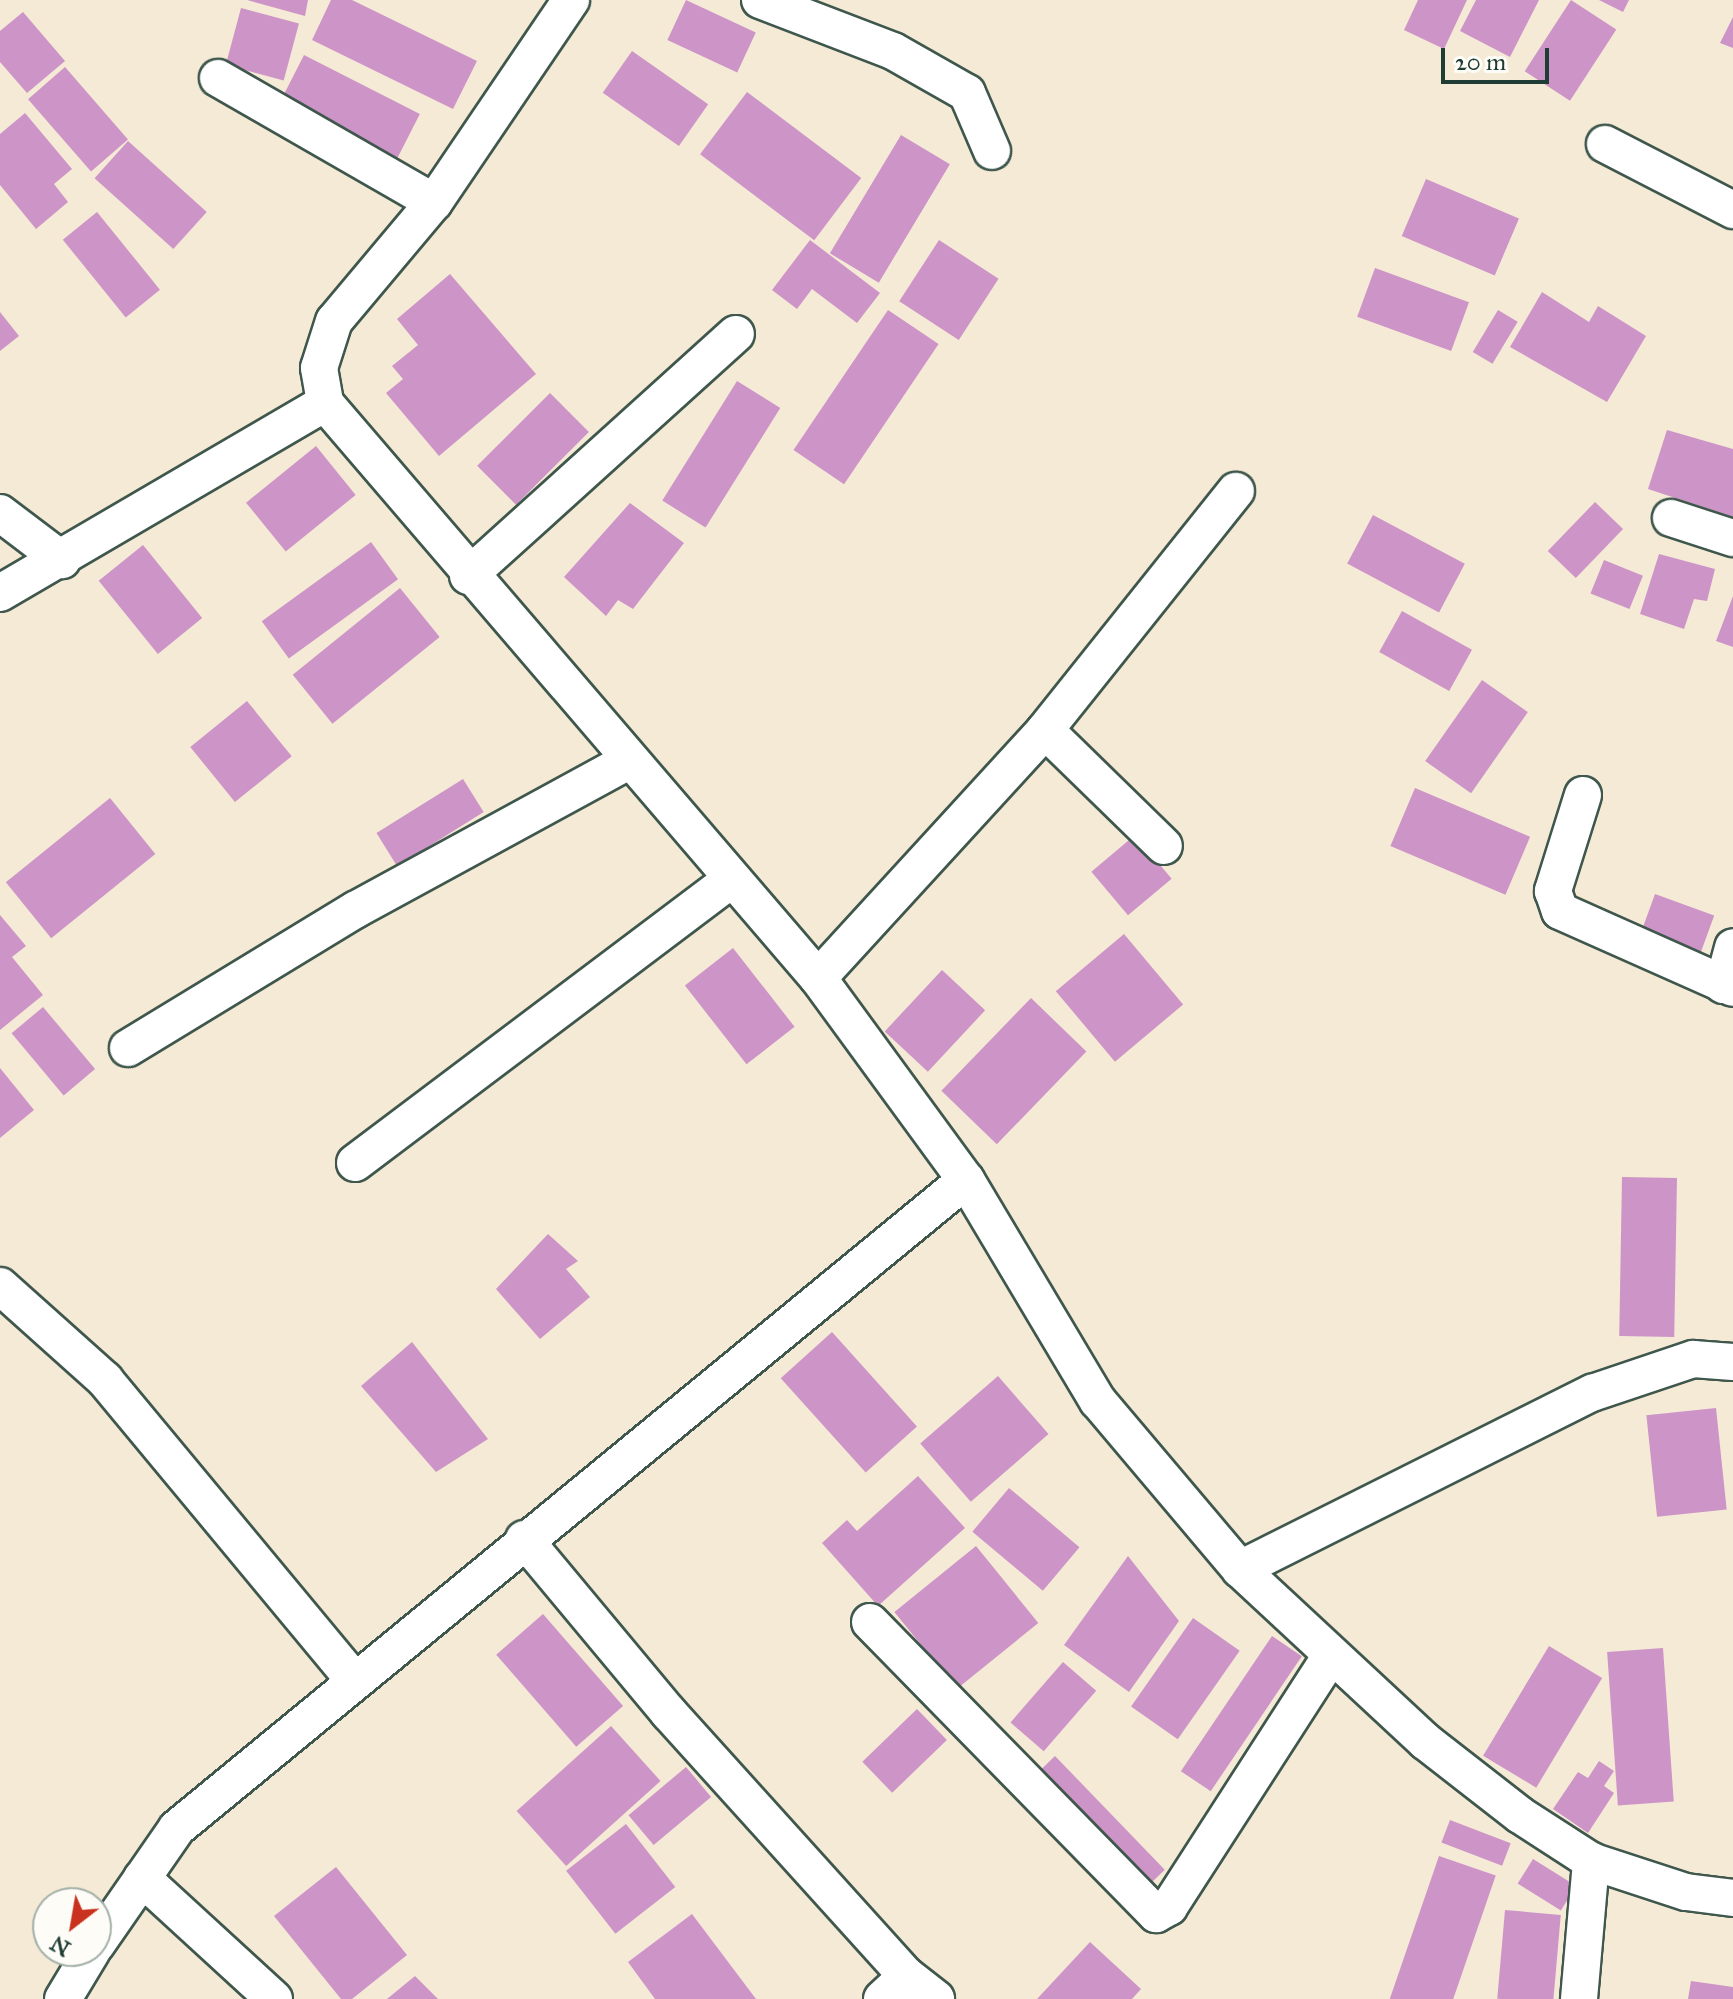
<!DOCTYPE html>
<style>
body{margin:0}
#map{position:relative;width:1733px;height:1999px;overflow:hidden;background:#f5ead6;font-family:"IM FELL Great Primer",serif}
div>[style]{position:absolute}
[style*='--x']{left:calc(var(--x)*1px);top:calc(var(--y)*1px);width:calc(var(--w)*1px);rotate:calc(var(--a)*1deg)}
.building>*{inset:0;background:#cd94c7;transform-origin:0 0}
.roads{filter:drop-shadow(2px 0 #3f574c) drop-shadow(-2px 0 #3f574c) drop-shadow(0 2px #3f574c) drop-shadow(0 -2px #3f574c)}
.minor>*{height:36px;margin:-18px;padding:0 18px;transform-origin:18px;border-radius:18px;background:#fff}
span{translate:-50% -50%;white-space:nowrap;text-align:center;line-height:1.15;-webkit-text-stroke:7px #fdfcf7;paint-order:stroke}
.north{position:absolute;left:32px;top:1887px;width:80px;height:80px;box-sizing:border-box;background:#fdfcf7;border:2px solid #a4b0a9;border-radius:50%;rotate:211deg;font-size:22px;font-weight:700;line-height:32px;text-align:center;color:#1f3d34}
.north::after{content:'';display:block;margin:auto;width:28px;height:36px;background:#c8321e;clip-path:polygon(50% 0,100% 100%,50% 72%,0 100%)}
.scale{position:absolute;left:1441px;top:48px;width:108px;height:36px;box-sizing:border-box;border:4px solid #1f3d34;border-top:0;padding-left:10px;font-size:24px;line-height:28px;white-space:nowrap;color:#1f3d34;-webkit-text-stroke:6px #fdfcf7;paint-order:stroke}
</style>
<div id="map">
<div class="building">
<i style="clip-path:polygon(247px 0,308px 0,305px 16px)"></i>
<i style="clip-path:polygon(331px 0,352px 0,477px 61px,453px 109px,312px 40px)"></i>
<i style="left:686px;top:0;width:77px;height:44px;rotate:25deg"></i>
<i style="clip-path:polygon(1418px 0,1467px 0,1444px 49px,1404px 30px)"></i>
<i style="clip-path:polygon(1476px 0,1539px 0,1510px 57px,1460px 31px)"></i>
<i style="left:1571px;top:0;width:54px;height:85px;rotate:33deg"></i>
<i style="clip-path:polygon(1599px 0,1629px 0,1623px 12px)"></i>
<i style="left:241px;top:8px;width:60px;height:59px;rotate:15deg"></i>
<i style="clip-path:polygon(23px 12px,65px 61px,27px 93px,0 62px,0 31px)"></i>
<i style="clip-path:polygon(1733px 17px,1733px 48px,1720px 43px)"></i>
<i style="left:632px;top:51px;width:93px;height:51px;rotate:35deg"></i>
<i style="left:304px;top:55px;width:130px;height:53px;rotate:27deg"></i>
<i style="left:65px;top:67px;width:96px;height:49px;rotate:49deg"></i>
<i style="left:747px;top:92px;width:143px;height:78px;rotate:37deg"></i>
<i style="clip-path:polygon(25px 113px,72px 169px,54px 184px,68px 202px,36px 229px,0 185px,0 134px)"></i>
<i style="left:901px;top:135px;width:57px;height:138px;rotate:31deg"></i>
<i style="left:128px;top:141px;width:106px;height:50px;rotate:42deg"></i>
<i style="left:1426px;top:179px;width:101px;height:62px;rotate:23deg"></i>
<i style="left:97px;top:212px;width:100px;height:44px;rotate:51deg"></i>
<i style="clip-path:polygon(810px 240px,880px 293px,857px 323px,812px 289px,797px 309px,772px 290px)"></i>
<i style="left:939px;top:240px;width:71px;height:73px;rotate:33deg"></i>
<i style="left:1375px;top:268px;width:100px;height:52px;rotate:20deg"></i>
<i style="clip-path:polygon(450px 274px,536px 374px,439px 456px,386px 393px,403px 379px,392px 366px,418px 345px,397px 319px)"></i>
<i style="clip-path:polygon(1542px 292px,1589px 322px,1598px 306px,1646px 336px,1607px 402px,1510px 347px)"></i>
<i style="left:888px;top:310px;width:61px;height:169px;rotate:34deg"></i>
<i style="left:1498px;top:310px;width:23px;height:49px;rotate:31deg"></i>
<i style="clip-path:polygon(0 312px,19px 336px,0 351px)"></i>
<i style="left:737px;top:381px;width:51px;height:141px;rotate:32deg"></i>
<i style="left:550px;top:393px;width:55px;height:103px;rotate:45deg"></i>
<i style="clip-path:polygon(1667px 430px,1733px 449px,1733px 517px,1648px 489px)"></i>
<i style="left:316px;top:446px;width:63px;height:90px;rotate:51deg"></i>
<i style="left:1595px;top:502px;width:39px;height:68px;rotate:44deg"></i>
<i style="clip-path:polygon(630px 503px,684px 543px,633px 609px,618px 600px,606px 616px,564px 577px)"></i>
<i style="left:1373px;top:515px;width:104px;height:55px;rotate:28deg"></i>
<i style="left:371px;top:542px;width:46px;height:135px;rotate:54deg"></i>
<i style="left:143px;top:545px;width:94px;height:57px;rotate:51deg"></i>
<i style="clip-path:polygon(1659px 554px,1715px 569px,1707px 601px,1694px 599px,1684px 629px,1640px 614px)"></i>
<i style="left:1604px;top:560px;width:42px;height:36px;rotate:22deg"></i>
<i style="left:400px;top:588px;width:63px;height:138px;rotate:51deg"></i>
<i style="clip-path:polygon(1733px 596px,1733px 647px,1716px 641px)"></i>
<i style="left:1402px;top:611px;width:80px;height:47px;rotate:29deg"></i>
<i style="left:1482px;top:680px;width:56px;height:99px;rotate:35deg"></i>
<i style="left:247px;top:701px;width:71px;height:73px;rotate:51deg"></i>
<i style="left:463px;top:779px;width:39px;height:102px;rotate:58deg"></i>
<i style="left:1415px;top:788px;width:125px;height:63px;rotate:23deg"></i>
<i style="left:110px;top:798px;width:72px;height:134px;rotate:51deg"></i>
<i style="left:1135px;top:835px;width:57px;height:57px;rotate:50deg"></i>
<i style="left:1655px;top:894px;width:63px;height:43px;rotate:20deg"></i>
<i style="clip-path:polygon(0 915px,26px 946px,12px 957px,43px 995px,0 1030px)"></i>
<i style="left:1124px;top:934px;width:92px;height:89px;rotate:50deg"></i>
<i style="left:733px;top:948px;width:100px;height:61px;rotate:52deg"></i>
<i style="left:942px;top:970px;width:59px;height:84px;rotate:43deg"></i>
<i style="left:1031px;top:998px;width:77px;height:129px;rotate:44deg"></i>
<i style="left:43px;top:1007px;width:81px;height:41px;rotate:50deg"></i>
<i style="clip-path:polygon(0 1068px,34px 1110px,0 1138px)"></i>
<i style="left:1622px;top:1177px;width:55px;height:159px;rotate:1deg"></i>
<i style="clip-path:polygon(548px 1234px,578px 1261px,566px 1269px,590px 1297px,540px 1339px,496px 1289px)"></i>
<i style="left:832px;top:1332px;width:127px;height:69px;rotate:48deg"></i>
<i style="clip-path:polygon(412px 1342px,488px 1439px,436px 1472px,361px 1386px)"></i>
<i style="left:998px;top:1376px;width:77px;height:103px;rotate:49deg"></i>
<i style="left:1716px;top:1408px;width:102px;height:70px;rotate:84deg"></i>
<i style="clip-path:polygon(918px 1476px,965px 1528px,878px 1606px,822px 1543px,847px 1520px,857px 1531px)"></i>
<i style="left:1009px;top:1488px;width:92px;height:57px;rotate:40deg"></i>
<i style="left:976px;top:1546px;width:99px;height:105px;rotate:51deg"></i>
<i style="clip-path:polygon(1128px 1556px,1179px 1621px,1129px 1692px,1064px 1645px)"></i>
<i style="left:543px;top:1614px;width:122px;height:62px;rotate:49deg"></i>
<i style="left:1193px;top:1618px;width:57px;height:108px;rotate:35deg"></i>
<i style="left:1272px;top:1636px;width:36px;height:163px;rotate:34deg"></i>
<i style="left:1549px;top:1646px;width:62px;height:128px;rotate:31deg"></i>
<i style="left:1663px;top:1648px;width:154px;height:56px;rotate:86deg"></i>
<i style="left:1063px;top:1662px;width:44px;height:80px;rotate:41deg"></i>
<i style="left:917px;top:1709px;width:43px;height:76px;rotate:46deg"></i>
<i style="left:611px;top:1726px;width:74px;height:127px;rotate:48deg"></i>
<i style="left:1055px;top:1756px;width:158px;height:26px;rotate:46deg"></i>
<i style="clip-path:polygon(1599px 1761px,1614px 1771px,1604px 1786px,1614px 1793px,1588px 1833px,1553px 1809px,1578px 1772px,1588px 1778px)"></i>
<i style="left:686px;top:1767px;width:39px;height:75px;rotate:50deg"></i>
<i style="left:1450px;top:1820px;width:65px;height:24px;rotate:21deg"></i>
<i style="left:626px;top:1824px;width:80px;height:76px;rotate:52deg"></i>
<i style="left:1439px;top:1856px;width:60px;height:151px;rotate:19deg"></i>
<i style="left:1533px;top:1859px;width:51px;height:29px;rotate:32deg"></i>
<i style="clip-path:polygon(336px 1867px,407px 1955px,352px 1999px,341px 1999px,274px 1916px)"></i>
<i style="left:1505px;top:1910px;width:56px;height:89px;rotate:5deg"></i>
<i style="clip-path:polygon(692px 1914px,756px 1999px,655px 1999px,628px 1962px)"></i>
<i style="clip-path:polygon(1090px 1942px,1141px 1989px,1132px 1999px,1037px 1999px)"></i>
<i style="clip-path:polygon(415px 1976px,438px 1999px,387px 1999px)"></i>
<i style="clip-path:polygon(1691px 1981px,1733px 1987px,1733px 1999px,1688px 1999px)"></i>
</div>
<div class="roads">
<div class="minor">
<i style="--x:571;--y:0;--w:244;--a:124.1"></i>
<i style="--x:434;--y:202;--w:155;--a:130"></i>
<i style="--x:334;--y:321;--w:49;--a:107.7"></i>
<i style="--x:319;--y:368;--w:36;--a:80"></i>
<i style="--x:325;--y:403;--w:757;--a:49.39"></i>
<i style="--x:818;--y:978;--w:250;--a:53.8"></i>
<i style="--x:966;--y:1180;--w:257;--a:59.2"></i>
<i style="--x:1098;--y:1401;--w:220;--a:49.8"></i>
<i style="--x:1240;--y:1569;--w:253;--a:42.9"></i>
<i style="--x:1425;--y:1741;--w:120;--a:37.9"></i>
<i style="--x:1520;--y:1815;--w:85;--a:32.9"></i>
<i style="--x:1591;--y:1861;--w:100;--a:18.1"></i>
<i style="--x:1686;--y:1892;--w:47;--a:7.3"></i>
<i style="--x:760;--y:0;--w:142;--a:21"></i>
<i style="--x:893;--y:51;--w:85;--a:29.6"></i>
<i style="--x:967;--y:93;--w:63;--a:66.7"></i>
<i style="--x:218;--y:78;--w:249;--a:29.9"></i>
<i style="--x:1605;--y:144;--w:144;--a:27.3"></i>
<i style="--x:0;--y:513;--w:78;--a:37.2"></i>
<i style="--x:1671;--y:518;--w:65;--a:17.9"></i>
<i style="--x:468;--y:576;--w:361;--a:-42.1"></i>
<i style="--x:0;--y:593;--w:376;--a:-30.3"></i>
<i style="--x:1045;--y:730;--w:166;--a:44.3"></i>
<i style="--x:1583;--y:795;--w:101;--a:107.4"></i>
<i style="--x:1553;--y:891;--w:21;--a:71"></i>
<i style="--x:1560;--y:911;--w:189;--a:24"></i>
<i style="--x:818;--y:978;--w:336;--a:-47.5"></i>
<i style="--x:1045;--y:730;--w:306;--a:-51.4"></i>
<i style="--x:1723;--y:985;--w:39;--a:-75"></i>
<i style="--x:128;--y:1048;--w:266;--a:-31.3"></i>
<i style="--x:355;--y:910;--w:309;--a:-28.6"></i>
<i style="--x:355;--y:1163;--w:468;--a:-37"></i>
<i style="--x:0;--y:1286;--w:141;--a:41.8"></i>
<i style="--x:105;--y:1380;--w:390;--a:50.3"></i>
<i style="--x:524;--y:1539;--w:226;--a:50.2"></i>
<i style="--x:669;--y:1713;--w:355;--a:47.9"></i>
<i style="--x:907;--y:1976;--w:37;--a:38"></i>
<i style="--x:1240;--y:1569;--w:394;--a:-26.6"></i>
<i style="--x:1592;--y:1393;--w:107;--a:-18.6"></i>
<i style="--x:1693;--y:1359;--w:40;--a:4.3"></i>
<i style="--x:870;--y:1622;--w:409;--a:45.6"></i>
<i style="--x:1156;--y:1914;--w:15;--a:-28"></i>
<i style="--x:1169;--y:1907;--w:297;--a:-57.2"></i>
<i style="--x:142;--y:1878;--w:179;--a:42.5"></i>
<i style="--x:96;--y:1945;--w:142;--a:-55.3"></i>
<i style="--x:177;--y:1828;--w:1021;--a:-39.4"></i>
<i style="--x:63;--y:1999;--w:56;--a:-58.9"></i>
<i style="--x:882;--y:1999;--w:34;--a:-43"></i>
<i style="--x:1579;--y:1999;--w:139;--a:-85"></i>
</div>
</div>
<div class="north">N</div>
<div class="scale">20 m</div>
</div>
